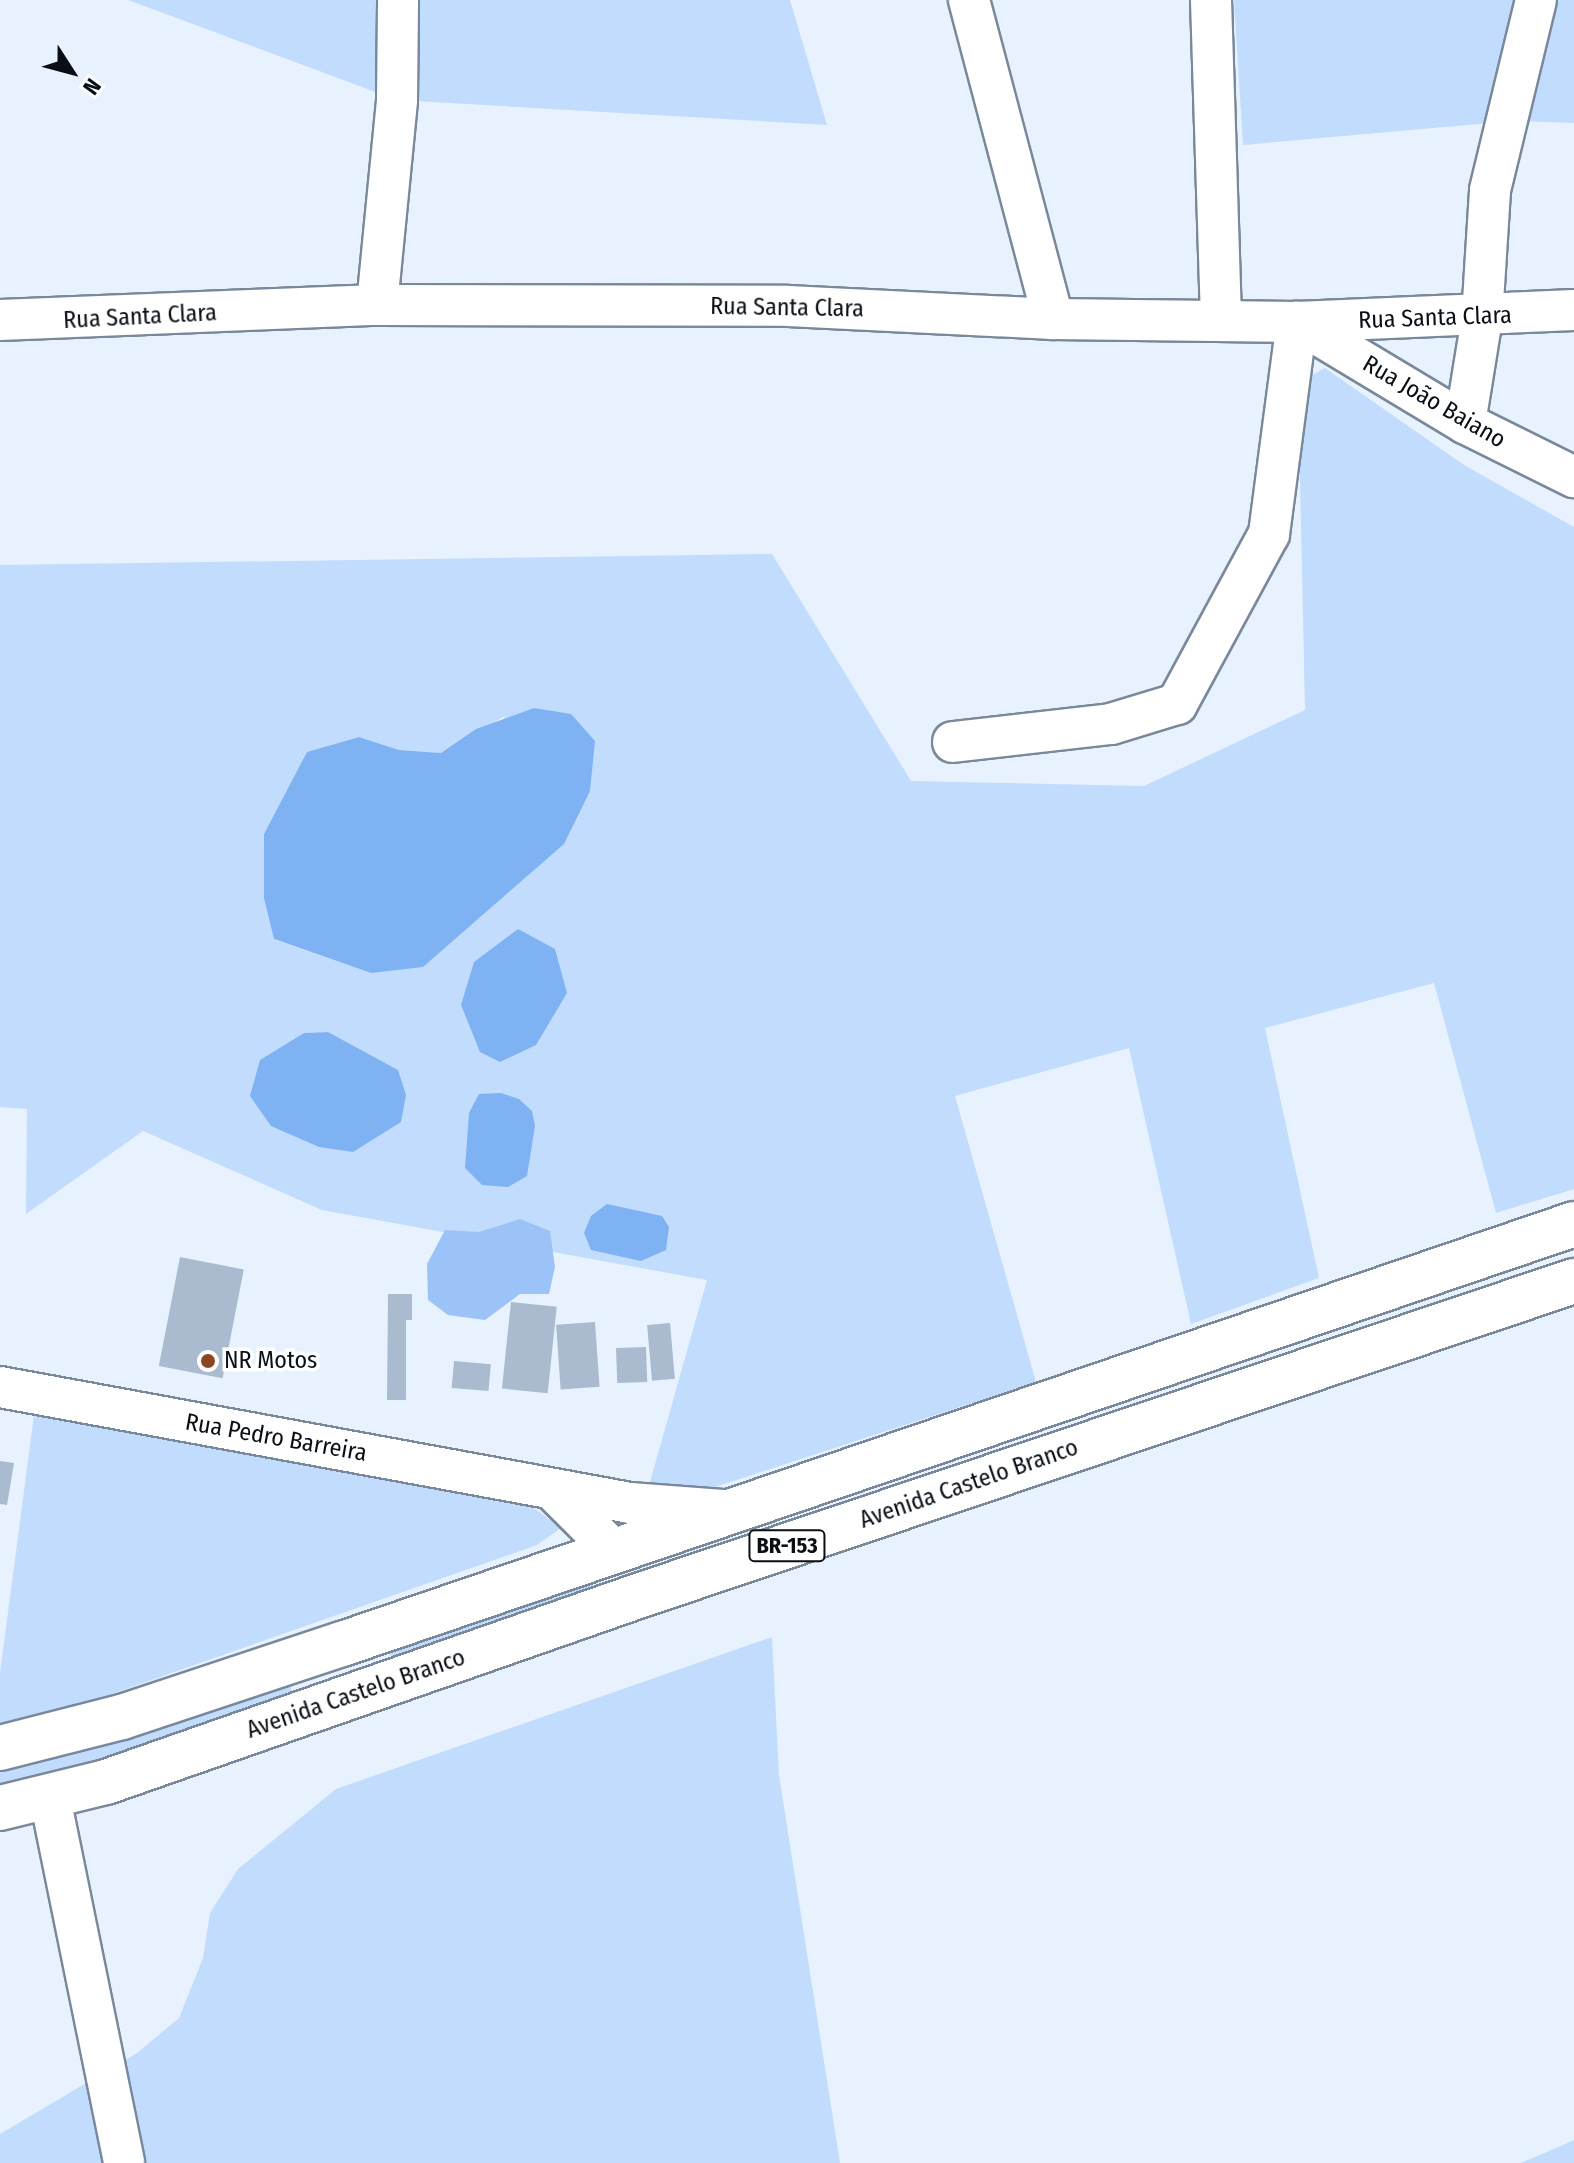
<!DOCTYPE html>
<meta charset="utf-8">
<style>
body{margin:0}
#map{position:relative;width:1574px;height:2163px;overflow:hidden;background:#e8f2fe;font-family:"Fira Sans Condensed",sans-serif}
div>[style]{position:absolute}
[style*='--x']{left:calc(var(--x)*1px);top:calc(var(--y)*1px);width:calc(var(--w)*1px);rotate:calc(var(--a)*1deg)}
.green>*{inset:0;background:#c2dcfe;transform-origin:0 0}
.forest>*{inset:0;background:#9bc3f8}
.water>*{inset:0;background:#7fb2f2}
.building>*{inset:0;background:#abbbcf;transform-origin:0 0}
.roads{filter:drop-shadow(2px 0 #79889b) drop-shadow(-2px 0 #79889b) drop-shadow(0 2px #79889b) drop-shadow(0 -2px #79889b)}
.minor>*{height:40px;margin:-20px;padding:0 20px;transform-origin:20px;border-radius:20px;background:#fff}
.major>*{height:44px;margin:-22px;padding:0 22px;transform-origin:22px;border-radius:22px;background:#fff}
.dots>*{width:22px;height:22px;translate:-50% -50%;box-sizing:border-box;border:4px solid #fff;border-radius:50%}
span{translate:-50% -50%;white-space:nowrap;text-align:center;line-height:1.15;-webkit-text-stroke:7px #fff;paint-order:stroke}
.shield-label span{padding:2px 6px;background:#fff;border:2px solid;border-radius:6px;-webkit-text-stroke-width:0}
.shield-label{font-size:22px;color:#0a0f16;font-weight:700}
.street-label{font-size:24px;color:#0a0f16}
.poi-label{font-size:24px;color:#0a0f16}
.left{translate:0 -50%;text-align:left}
.north{position:absolute;left:32px;top:32px;width:80px;height:80px;-webkit-text-stroke:6px #fff;paint-order:stroke;rotate:126deg;font-size:22px;font-weight:700;line-height:32px;text-align:center;color:#0a0f16}
.north::after{content:'';display:block;margin:auto;width:28px;height:36px;background:#0a0f16;clip-path:polygon(50% 0,100% 100%,50% 72%,0 100%)}
</style>
<div id="map">
<div class="green">
<i style="clip-path:polygon(128px 0,790px 0,827px 125px,397px 100px)"></i>
<i style="clip-path:polygon(1234px 0,1574px 0,1574px 123px,1513px 121px,1243px 145px)"></i>
<i style="clip-path:polygon(evenodd,1325px 368px,1464px 465px,1574px 527px,1574px 1189px,1496px 1213px,1434px 983px,1265px 1028px,1319px 1278px,1191px 1324px,1129px 1048px,955px 1096px,1036px 1382px,715px 1487px,687px 1488px,650px 1482px,707px 1280px,322px 1210px,143px 1131px,26px 1214px,27px 1109px,0 1107px,0 565px,772px 554px,911px 781px,1144px 786px,1305px 710px,1298px 383px,1325px 368px,505px 716px,371px 973px,275px 940px,264px 834px,308px 752px,359px 737px,399px 750px,441px 753px,505px 716px,1325px 368px,327px 1032px,398px 1070px,304px 1033px,327px 1032px)"></i>
<i style="clip-path:polygon(34px 1415px,530px 1505px,561px 1528px,537px 1545px,40px 1719px,0 1726px,0 1673px)"></i>
<i style="left:591px;top:1580px;width:12px;height:214px;rotate:70deg"></i>
<i style="clip-path:polygon(772px 1637px,779px 1775px,840px 2163px,0 2163px,0 2134px,137px 2053px,179px 2018px,203px 1958px,210px 1913px,238px 1869px,336px 1789px)"></i>
<i style="clip-path:polygon(290px 1685px,293px 1697px,104px 1761px,0 1787px,0 1772px,77px 1753px)"></i>
<i style="clip-path:polygon(1574px 2140px,1574px 2163px,1521px 2163px)"></i>
</div>
<div class="forest">
<i style="clip-path:polygon(520px 1219px,550px 1231px,555px 1267px,549px 1294px,520px 1294px,485px 1320px,448px 1315px,428px 1300px,427px 1264px,445px 1230px,479px 1232px)"></i>
</div>
<div class="water">
<i style="clip-path:polygon(534px 708px,571px 714px,595px 741px,590px 791px,564px 844px,423px 967px,371px 973px,274px 939px,264px 898px,264px 834px,307px 752px,359px 737px,399px 750px,441px 753px,476px 729px)"></i>
<i style="clip-path:polygon(518px 929px,555px 949px,567px 993px,536px 1045px,500px 1062px,480px 1052px,461px 1005px,474px 962px)"></i>
<i style="clip-path:polygon(328px 1032px,398px 1070px,406px 1095px,401px 1122px,353px 1152px,319px 1147px,271px 1126px,250px 1096px,260px 1060px,304px 1033px)"></i>
<i style="clip-path:polygon(501px 1093px,519px 1099px,532px 1111px,535px 1126px,527px 1176px,508px 1187px,482px 1185px,465px 1168px,469px 1113px,479px 1094px)"></i>
<i style="clip-path:polygon(607px 1204px,662px 1216px,669px 1227px,666px 1250px,641px 1261px,591px 1250px,584px 1233px,591px 1216px)"></i>
</div>
<div class="building">
<i style="left:180px;top:1257px;width:65px;height:111px;rotate:11deg"></i>
<i style="clip-path:polygon(388px 1294px,412px 1294px,412px 1320px,406px 1320px,406px 1400px,387px 1400px)"></i>
<i style="left:511px;top:1302px;width:46px;height:87px;rotate:6deg"></i>
<i style="left:595px;top:1322px;width:65px;height:39px;rotate:86deg"></i>
<i style="left:670px;top:1323px;width:56px;height:23px;rotate:85deg"></i>
<i style="left:646px;top:1347px;width:35px;height:30px;rotate:88deg"></i>
<i style="left:454px;top:1361px;width:37px;height:27px;rotate:5deg"></i>
<i style="clip-path:polygon(0 1461px,14px 1463px,7px 1505px,0 1504px)"></i>
</div>
<div class="roads">
<div class="minor">
<i style="--x:969;--y:0;--w:330;--a:75.2"></i>
<i style="--x:1211;--y:0;--w:317;--a:88.2"></i>
<i style="--x:377;--y:305;--w:206;--a:-84.4"></i>
<i style="--x:397;--y:100;--w:100;--a:-89.4"></i>
<i style="--x:0;--y:320;--w:377;--a:-2.3"></i>
<i style="--x:377;--y:305;--w:411;--a:0.1"></i>
<i style="--x:788;--y:306;--w:265;--a:2.8"></i>
<i style="--x:1053;--y:319;--w:244;--a:0.7"></i>
<i style="--x:1297;--y:322;--w:277;--a:-2.5"></i>
<i style="--x:1297;--y:322;--w:196;--a:31"></i>
<i style="--x:1465;--y:423;--w:122;--a:26.4"></i>
<i style="--x:1465;--y:423;--w:106;--a:-80.8"></i>
<i style="--x:1482;--y:318;--w:128;--a:-86.4"></i>
<i style="--x:1490;--y:190;--w:195;--a:-76.4"></i>
<i style="--x:953;--y:742;--w:159;--a:-6.5"></i>
<i style="--x:1111;--y:724;--w:69;--a:-16.9"></i>
<i style="--x:1177;--y:704;--w:193;--a:-61.6"></i>
<i style="--x:1269;--y:534;--w:214;--a:-82.5"></i>
<i style="--x:0;--y:1387;--w:641;--a:10.43"></i>
<i style="--x:630;--y:1503;--w:93;--a:4.3"></i>
<i style="--x:552;--y:1489;--w:83;--a:45"></i>
<i style="--x:50;--y:1798;--w:372;--a:78.5"></i>
</div>
<div class="major">
<i style="--x:0;--y:1748;--w:126;--a:-14.3"></i>
<i style="--x:122;--y:1717;--w:232;--a:-18.4"></i>
<i style="--x:342;--y:1644;--w:1302;--a:-18.82"></i>
<i style="--x:0;--y:1808;--w:109;--a:-13.8"></i>
<i style="--x:106;--y:1782;--w:564;--a:-19.27"></i>
<i style="--x:638;--y:1596;--w:988;--a:-18.6"></i>
</div>
</div>
<div class="dots">
<i style="left:208px;top:1361px;background:#8d4623"></i>
</div>
<div class="shield-label">
<span style="left:787px;top:1546px">BR-153</span>
</div>
<div class="street-label">
<span style="left:787px;top:308px;rotate:1deg">Rua Santa Clara</span>
<span style="left:140px;top:317px;rotate:-3deg">Rua Santa Clara</span>
<span style="left:1435px;top:318px;rotate:-2deg">Rua Santa Clara</span>
<span style="left:1434px;top:402px;rotate:30deg">Rua João Baiano</span>
<span style="left:276px;top:1438px;rotate:10deg">Rua Pedro Barreira</span>
<span style="left:969px;top:1484px;rotate:-19deg">Avenida Castelo Branco</span>
<span style="left:356px;top:1694px;rotate:-19deg">Avenida Castelo Branco</span>
</div>
<div class="poi-label">
<span class="left" style="left:224px;top:1361px">NR Motos</span>
</div>
<div class="north">N</div>
</div>
